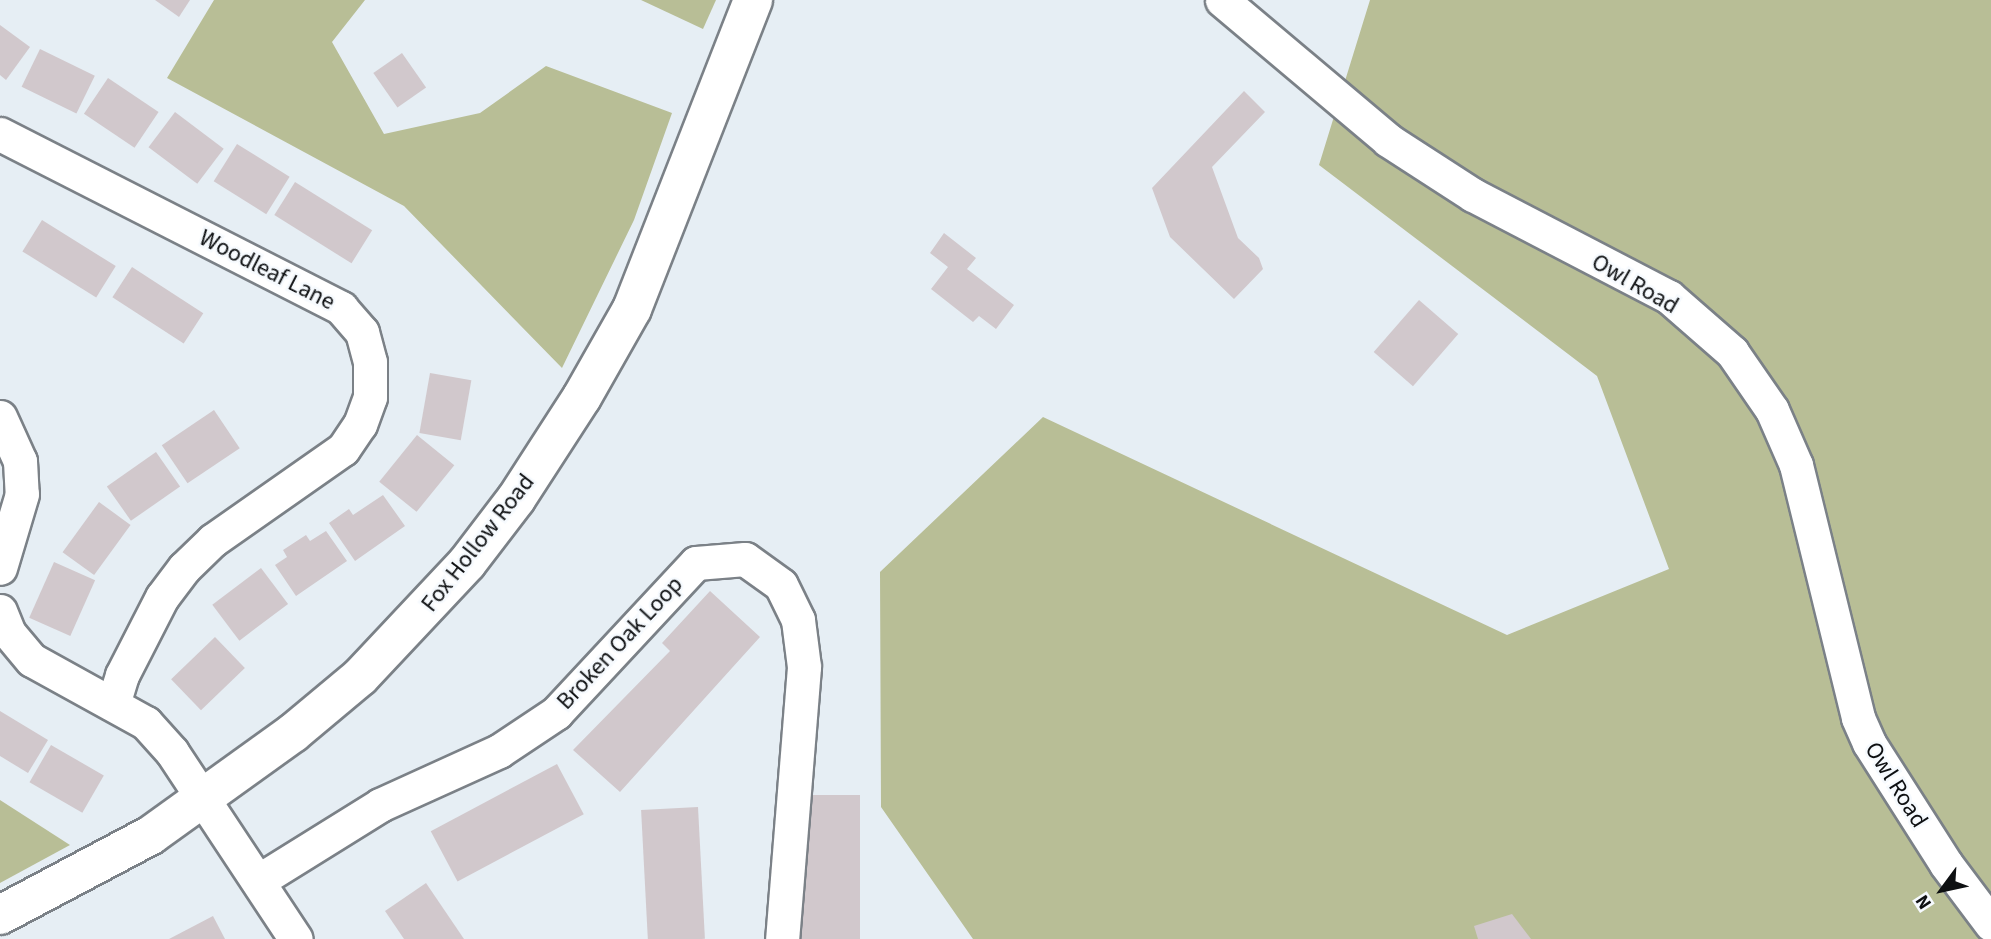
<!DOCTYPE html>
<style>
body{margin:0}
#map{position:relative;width:1991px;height:939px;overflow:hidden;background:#e6eef4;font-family:"Source Sans 3",sans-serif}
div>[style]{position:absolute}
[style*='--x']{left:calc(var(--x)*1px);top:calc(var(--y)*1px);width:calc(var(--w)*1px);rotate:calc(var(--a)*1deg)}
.green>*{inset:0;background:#b8be96}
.building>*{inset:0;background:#d1c8cc;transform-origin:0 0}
.roads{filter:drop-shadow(2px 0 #7b8187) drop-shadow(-2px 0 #7b8187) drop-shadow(0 2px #7b8187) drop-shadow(0 -2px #7b8187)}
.minor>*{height:33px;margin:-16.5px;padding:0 16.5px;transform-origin:16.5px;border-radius:16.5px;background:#fff}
.secondary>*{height:38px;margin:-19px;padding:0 19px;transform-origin:19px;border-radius:19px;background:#fff}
span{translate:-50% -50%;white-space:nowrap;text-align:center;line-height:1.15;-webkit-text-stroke:5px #f6fafe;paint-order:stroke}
.street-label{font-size:24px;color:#0e1012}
.north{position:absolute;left:1907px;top:855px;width:70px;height:70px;-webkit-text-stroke:5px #f6fafe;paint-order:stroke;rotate:237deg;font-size:19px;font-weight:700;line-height:28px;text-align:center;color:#0e1012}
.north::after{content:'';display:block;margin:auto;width:24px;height:32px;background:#0e1012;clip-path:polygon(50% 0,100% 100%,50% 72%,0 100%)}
</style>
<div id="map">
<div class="green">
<i style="clip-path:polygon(214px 0,365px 0,332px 42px,384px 134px,480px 113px,546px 66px,672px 113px,634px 220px,562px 368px,404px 206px,167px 78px)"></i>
<i style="clip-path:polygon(641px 0,716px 0,703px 29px)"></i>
<i style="clip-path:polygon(1370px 0,1991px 0,1991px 939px,973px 939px,881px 807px,880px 572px,1043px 417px,1507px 635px,1669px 569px,1597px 376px,1319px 165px)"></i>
<i style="clip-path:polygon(0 800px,70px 845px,0 883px)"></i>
</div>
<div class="building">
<i style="clip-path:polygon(155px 0,190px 0,179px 17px)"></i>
<i style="clip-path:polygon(0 25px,30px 47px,6px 80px,0 75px)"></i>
<i style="left:40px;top:49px;width:61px;height:42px;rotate:26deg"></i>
<i style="left:402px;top:53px;width:42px;height:35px;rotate:55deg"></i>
<i style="left:108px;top:78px;width:61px;height:43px;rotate:34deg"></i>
<i style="clip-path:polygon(1244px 91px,1265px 112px,1212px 167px,1238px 238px,1259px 258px,1263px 269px,1234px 299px,1170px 237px,1152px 188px)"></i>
<i style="left:175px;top:112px;width:61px;height:44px;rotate:37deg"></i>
<i style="left:237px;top:144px;width:62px;height:44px;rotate:32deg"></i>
<i style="left:295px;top:182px;width:91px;height:39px;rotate:32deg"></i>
<i style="left:42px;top:220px;width:87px;height:37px;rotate:32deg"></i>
<i style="clip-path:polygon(944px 233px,976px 258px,967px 269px,1014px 305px,996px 329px,979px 316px,973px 322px,931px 289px,948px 267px,930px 253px)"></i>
<i style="left:132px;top:267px;width:85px;height:36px;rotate:33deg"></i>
<i style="left:1419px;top:300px;width:52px;height:69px;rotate:41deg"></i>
<i style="left:430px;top:373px;width:42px;height:61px;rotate:10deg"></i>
<i style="left:214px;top:410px;width:46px;height:63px;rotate:56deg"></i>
<i style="left:417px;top:435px;width:48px;height:60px;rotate:39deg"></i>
<i style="left:156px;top:452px;width:42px;height:60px;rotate:55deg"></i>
<i style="clip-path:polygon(383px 495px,405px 526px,355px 561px,329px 523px,349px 509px,353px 515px)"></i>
<i style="left:99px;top:502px;width:39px;height:62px;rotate:36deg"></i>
<i style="clip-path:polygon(326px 531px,347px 561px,296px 596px,275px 565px,287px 557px,283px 550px,306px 535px,310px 541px)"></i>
<i style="left:54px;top:562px;width:45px;height:61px;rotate:24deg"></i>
<i style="left:261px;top:568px;width:45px;height:61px;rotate:53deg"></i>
<i style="clip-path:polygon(710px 591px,760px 637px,620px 792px,573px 750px,670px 651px,662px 643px)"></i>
<i style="left:215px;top:637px;width:43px;height:61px;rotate:46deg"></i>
<i style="clip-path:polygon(0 711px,48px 740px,28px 773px,0 756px)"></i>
<i style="left:51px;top:745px;width:61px;height:43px;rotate:30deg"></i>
<i style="left:557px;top:764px;width:57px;height:143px;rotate:62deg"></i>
<i style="left:798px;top:795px;width:62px;height:144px"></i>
<i style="left:698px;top:807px;width:132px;height:57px;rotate:87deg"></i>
<i style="clip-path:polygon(426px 883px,464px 939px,404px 939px,385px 911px)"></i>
<i style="clip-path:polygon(1512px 914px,1531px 939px,1478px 939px,1474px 926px)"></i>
<i style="clip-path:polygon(213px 916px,225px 939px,169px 939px)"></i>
</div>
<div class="roads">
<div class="minor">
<i style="--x:1222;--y:0;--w:217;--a:40.1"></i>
<i style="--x:1388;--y:140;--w:101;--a:32.9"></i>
<i style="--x:1473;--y:195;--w:221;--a:27.5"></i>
<i style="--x:1669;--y:297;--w:84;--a:41.1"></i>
<i style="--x:1732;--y:352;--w:70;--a:55.4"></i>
<i style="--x:1772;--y:410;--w:60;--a:66.4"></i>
<i style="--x:1796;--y:465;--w:260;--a:76.2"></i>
<i style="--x:1858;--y:718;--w:27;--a:66"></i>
<i style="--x:1869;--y:743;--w:143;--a:57.5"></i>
<i style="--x:1946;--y:864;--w:75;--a:53.1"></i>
<i style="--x:0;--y:134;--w:383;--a:27"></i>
<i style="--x:341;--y:308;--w:32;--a:49"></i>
<i style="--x:362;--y:332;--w:31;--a:75"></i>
<i style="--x:370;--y:362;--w:35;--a:90"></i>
<i style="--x:370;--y:397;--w:29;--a:110"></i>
<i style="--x:360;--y:424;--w:30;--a:124"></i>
<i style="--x:343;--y:449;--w:159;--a:145"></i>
<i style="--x:213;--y:540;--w:40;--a:136"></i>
<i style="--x:184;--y:568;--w:36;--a:127"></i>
<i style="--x:162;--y:597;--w:88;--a:117.1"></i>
<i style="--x:122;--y:675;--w:30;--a:107"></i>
<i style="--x:0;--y:417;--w:48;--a:65.6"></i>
<i style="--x:20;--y:461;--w:33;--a:87"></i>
<i style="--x:22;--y:494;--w:77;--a:106.6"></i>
<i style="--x:0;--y:611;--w:24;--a:68"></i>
<i style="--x:9;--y:633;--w:35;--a:50"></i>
<i style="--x:32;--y:660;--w:130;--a:28.9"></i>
<i style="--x:146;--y:723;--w:39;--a:48"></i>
<i style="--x:172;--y:752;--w:224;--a:56.5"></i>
<i style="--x:258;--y:881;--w:144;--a:-31.9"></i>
<i style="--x:380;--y:805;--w:131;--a:-24.4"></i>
<i style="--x:499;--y:751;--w:69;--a:-33.7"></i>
<i style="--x:556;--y:713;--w:205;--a:-47"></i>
<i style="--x:696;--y:563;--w:49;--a:-4.7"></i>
<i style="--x:745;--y:559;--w:44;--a:35.8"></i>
<i style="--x:781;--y:585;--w:39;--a:64"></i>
<i style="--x:798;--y:620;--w:47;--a:82.7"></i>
<i style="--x:804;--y:667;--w:273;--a:94.6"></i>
</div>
<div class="secondary">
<i style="--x:0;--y:915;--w:171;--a:-27.9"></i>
<i style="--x:151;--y:835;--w:175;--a:-35.7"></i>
<i style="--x:293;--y:733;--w:87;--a:-39.9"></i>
<i style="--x:360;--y:677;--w:156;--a:-46.8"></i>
<i style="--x:467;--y:563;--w:81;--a:-52.6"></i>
<i style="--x:516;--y:499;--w:121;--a:-57.1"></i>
<i style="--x:582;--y:397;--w:101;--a:-60.4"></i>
<i style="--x:632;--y:309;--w:332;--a:-68.6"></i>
</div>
</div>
<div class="street-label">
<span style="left:267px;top:270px;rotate:27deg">Woodleaf Lane</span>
<span style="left:1635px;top:284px;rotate:30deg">Owl Road</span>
<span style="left:478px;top:543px;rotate:-52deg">Fox Hollow Road</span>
<span style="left:620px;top:643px;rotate:-47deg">Broken Oak Loop</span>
<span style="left:1896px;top:785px;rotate:58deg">Owl Road</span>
</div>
<div class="north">N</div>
</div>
